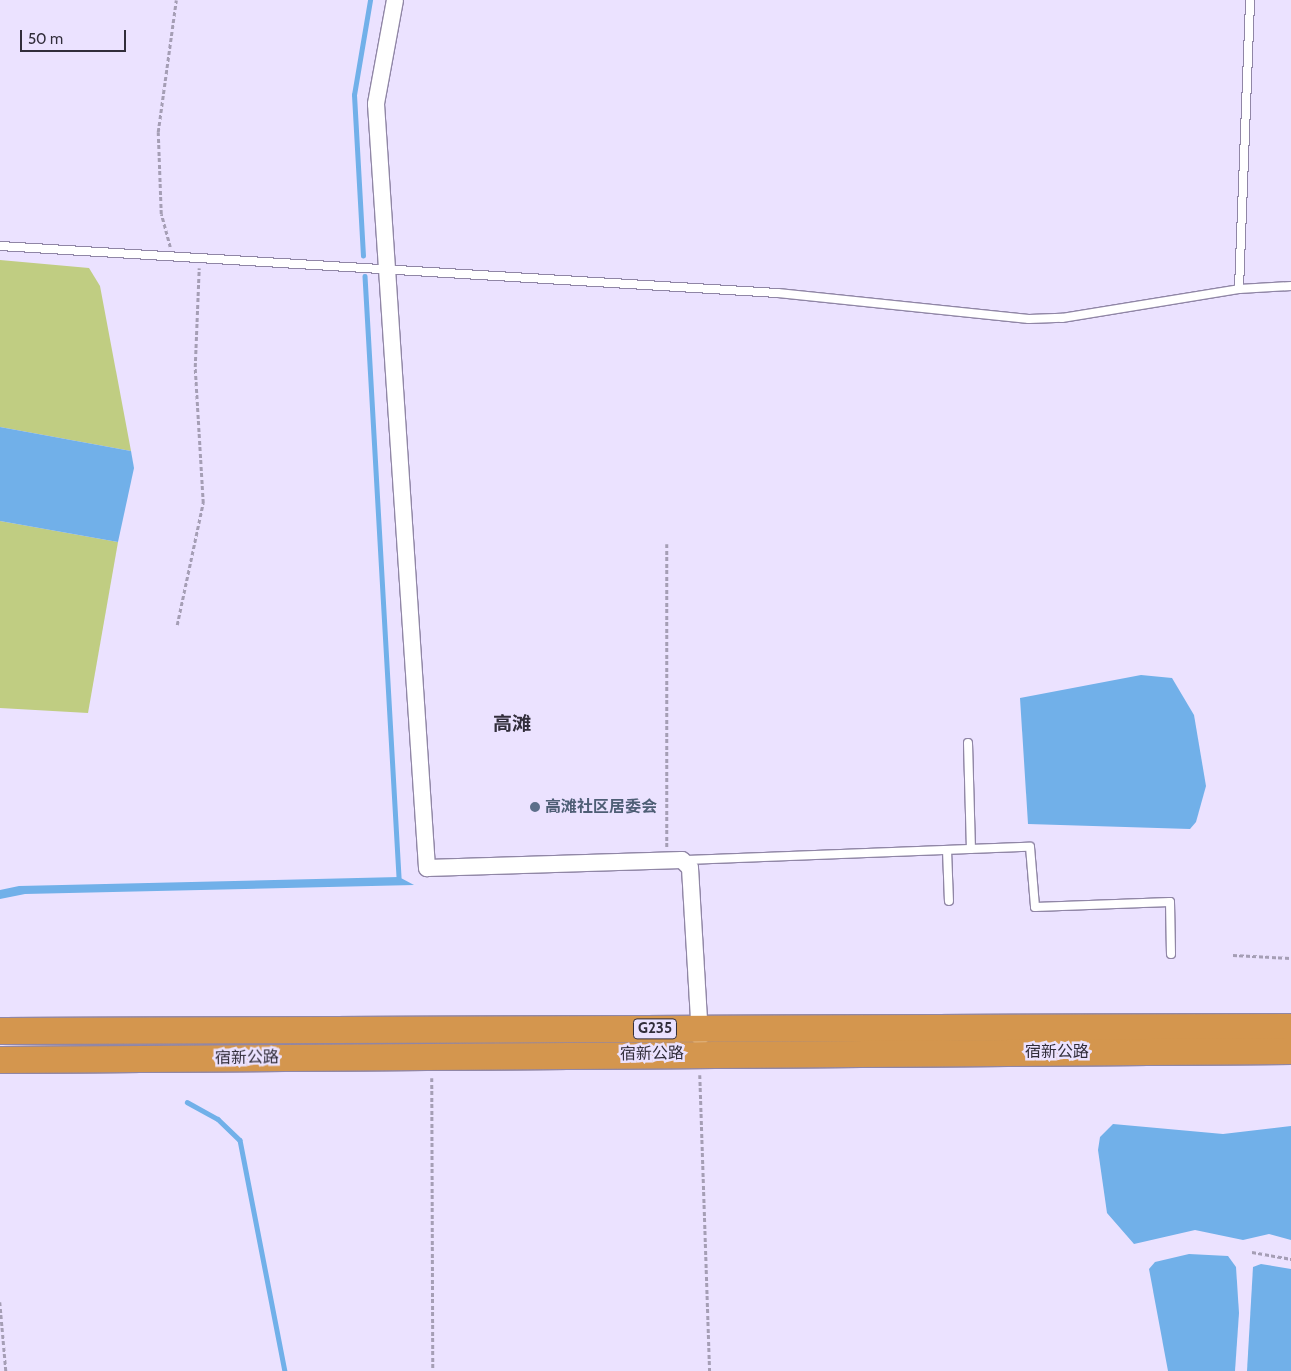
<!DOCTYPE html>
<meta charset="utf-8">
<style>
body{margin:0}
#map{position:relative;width:1291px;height:1371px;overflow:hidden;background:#ebe2ff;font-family:Cabin,"Noto Sans SC",sans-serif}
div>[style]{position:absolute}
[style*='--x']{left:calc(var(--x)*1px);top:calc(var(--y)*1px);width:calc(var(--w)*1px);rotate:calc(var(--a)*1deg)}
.green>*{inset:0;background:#c0cd82}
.water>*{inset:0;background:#71b0e9}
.stream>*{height:4.5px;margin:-2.25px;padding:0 2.25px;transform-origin:2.25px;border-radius:2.25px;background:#71b0e9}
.path>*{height:2.5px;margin-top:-1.25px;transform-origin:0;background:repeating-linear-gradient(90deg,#a59eb5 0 4px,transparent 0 6.5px)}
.roads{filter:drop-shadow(1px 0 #9086a6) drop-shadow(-1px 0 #9086a6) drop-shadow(0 1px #9086a6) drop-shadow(0 -1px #9086a6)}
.service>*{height:8px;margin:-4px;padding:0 4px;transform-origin:4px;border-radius:4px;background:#fff}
.minor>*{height:16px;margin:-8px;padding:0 8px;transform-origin:8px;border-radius:8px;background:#fff}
.trunk>*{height:26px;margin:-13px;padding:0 13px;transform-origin:13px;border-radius:13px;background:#d4964e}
.dots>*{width:14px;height:14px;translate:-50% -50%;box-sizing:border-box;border:2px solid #ebe2ff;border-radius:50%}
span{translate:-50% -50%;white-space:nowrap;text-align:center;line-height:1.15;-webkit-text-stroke:5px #ebe2ff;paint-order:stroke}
.shield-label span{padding:1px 4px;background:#ebe2ff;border:1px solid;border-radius:4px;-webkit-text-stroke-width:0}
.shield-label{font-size:15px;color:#312d3a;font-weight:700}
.service-label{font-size:16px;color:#4e5e75;font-weight:700}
.left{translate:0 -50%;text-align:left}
.street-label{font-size:16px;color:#312d3a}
.quarter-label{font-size:19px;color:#312d3a;font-weight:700}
.scale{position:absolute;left:20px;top:30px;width:106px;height:22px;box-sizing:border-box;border:2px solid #312d3a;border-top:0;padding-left:6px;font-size:15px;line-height:18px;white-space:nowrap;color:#312d3a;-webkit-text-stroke:4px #ebe2ff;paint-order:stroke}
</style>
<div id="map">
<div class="green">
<i style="clip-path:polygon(0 260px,89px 268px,100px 286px,131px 451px,0 427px)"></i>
<i style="clip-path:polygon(0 521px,118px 542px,88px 713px,0 708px)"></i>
</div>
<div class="water">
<i style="clip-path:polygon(0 427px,131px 451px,134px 468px,118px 542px,0 521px)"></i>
<i style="clip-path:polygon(1141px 675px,1172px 678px,1194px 715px,1206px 786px,1196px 822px,1190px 829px,1028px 824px,1020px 698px)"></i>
<i style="clip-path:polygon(399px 877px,414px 885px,25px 894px,0 899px,0 890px,19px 886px)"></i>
<i style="clip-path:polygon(1113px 1124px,1223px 1134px,1291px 1126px,1291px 1240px,1269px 1234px,1243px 1240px,1195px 1230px,1134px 1244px,1107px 1213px,1098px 1150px,1100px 1137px)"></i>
<i style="clip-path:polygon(1189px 1254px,1228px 1256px,1236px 1267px,1239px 1313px,1235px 1371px,1168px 1371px,1149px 1269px,1155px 1262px)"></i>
<i style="clip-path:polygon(1261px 1264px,1291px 1269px,1291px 1371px,1247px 1371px,1253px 1267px)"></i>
</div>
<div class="stream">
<i style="--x:363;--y:256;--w:161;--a:-93.2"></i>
<i style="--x:354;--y:95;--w:96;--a:-80.4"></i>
<i style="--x:365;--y:276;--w:602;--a:86.76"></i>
<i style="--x:187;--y:1102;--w:35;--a:29"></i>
<i style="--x:218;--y:1119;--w:30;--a:44"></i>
<i style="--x:240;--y:1140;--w:235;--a:79"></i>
</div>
<div class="path">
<i style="--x:170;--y:247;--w:34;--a:-105"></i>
<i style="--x:161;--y:214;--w:82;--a:-92.1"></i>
<i style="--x:158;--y:132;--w:133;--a:-82.2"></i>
<i style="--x:667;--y:544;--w:303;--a:90"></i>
<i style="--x:177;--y:625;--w:125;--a:-78"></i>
<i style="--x:203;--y:503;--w:136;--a:-93.4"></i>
<i style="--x:195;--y:367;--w:99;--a:-87.7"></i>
<i style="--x:1233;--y:955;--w:58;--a:3"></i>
<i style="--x:700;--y:1075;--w:296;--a:88.1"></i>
<i style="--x:432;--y:1078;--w:293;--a:89.8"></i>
<i style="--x:1252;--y:1252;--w:40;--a:10"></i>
<i style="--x:0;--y:1302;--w:69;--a:85"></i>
</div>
<div class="roads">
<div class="service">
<i style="--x:0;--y:246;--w:779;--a:3.46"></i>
<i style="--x:778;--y:293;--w:252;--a:5.9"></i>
<i style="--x:1029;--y:319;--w:33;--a:-2"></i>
<i style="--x:1062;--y:318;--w:179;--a:-9.3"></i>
<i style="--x:1239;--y:289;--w:52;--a:-3.3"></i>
<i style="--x:1239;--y:289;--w:289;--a:-87.8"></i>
<i style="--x:968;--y:743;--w:106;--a:88.4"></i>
<i style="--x:947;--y:850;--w:51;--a:87.8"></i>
<i style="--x:684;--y:860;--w:346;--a:-2.2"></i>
<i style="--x:1030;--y:847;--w:60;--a:85.2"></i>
<i style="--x:1035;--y:907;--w:135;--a:-2.1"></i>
<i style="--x:1170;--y:902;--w:52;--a:88.9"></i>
</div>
<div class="minor">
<i style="--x:395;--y:0;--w:106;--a:100.4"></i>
<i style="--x:376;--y:104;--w:766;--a:86.18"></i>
<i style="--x:427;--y:868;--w:255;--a:-1.8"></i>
<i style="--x:682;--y:860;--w:11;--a:45"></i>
<i style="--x:690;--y:868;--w:170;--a:86.6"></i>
</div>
<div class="trunk">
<i style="--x:0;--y:1031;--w:1291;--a:-0.18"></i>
<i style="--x:0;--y:1060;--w:1291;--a:-0.4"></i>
</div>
</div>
<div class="dots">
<i style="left:535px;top:807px;background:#5c6f8a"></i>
</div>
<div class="shield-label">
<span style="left:655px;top:1029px">G235</span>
</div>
<div class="service-label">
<span class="left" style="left:545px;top:807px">高滩社区居委会</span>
</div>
<div class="street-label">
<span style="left:1057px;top:1052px">宿新公路</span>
<span style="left:652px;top:1054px;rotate:-1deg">宿新公路</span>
<span style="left:247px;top:1058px;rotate:-1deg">宿新公路</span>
</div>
<div class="quarter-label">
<span style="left:512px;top:724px">高滩</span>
</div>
<div class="scale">50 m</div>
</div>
